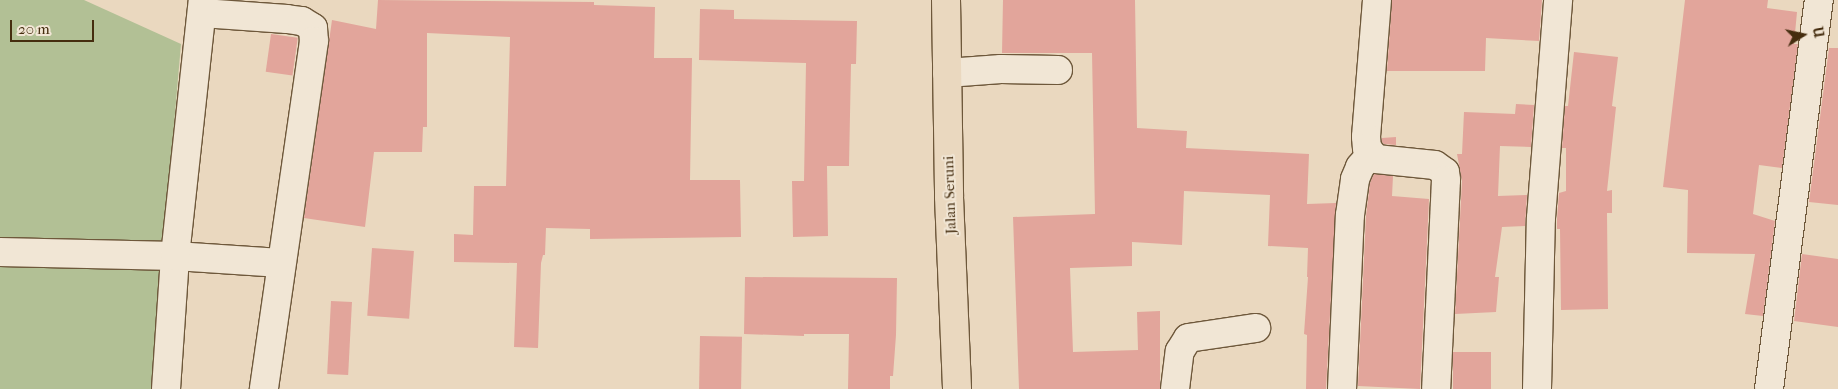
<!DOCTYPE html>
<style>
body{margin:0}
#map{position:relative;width:1838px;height:389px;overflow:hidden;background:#ead8bf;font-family:"IM FELL French Canon",serif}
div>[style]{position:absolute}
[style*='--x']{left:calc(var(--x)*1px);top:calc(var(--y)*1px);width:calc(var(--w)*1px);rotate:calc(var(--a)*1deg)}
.green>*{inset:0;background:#b2c095}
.building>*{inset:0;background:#e2a59b;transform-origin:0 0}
.roads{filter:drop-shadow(1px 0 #6e583b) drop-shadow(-1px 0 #6e583b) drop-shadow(0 1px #6e583b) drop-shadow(0 -1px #6e583b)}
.minor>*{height:28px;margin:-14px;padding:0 14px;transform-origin:14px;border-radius:14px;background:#f1e6d5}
.major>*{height:28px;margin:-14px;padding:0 14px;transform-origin:14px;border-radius:14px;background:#ead8bf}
span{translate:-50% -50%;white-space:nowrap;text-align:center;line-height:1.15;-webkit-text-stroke:4px #f1e6d5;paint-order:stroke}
.street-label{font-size:15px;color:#452d0f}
.north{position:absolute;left:1778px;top:10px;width:50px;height:50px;-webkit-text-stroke:4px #f1e6d5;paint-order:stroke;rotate:80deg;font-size:14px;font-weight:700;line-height:20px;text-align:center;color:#452d0f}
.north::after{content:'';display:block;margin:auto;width:18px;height:22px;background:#452d0f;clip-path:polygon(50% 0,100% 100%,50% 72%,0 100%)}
.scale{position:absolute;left:10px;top:20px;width:84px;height:22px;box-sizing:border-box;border:2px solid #452d0f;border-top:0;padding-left:6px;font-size:15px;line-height:18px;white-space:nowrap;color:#452d0f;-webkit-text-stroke:4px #f1e6d5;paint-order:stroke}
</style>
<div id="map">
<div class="green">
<i style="clip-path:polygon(0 0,84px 0,181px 44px,151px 389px,0 389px)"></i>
</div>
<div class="building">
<i style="clip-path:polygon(378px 0,594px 2px,594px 5px,655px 7px,654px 58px,692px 58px,690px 180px,740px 180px,741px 237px,590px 239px,590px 229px,546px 228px,545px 255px,543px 255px,541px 263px,538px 348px,514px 347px,517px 263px,454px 262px,454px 234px,473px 235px,474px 186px,506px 186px,510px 37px,427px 33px,427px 127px,423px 127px,422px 152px,374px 152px,365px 227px,304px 218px,332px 20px,376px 29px)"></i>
<i style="clip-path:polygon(1003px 0,1135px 0,1137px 128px,1187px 131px,1186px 148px,1309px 154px,1307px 204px,1336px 203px,1326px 389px,1306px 389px,1307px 335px,1304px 334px,1308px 277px,1307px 277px,1308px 248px,1268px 246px,1270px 195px,1184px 191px,1182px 245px,1132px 242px,1132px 266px,1070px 268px,1073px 352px,1138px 350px,1137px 312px,1160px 311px,1160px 389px,1019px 389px,1013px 217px,1095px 214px,1092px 53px,1002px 53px)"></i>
<i style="clip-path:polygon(1392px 0,1542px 0,1539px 41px,1486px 38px,1485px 71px,1387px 71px)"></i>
<i style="clip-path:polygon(1685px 0,1768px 0,1767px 8px,1797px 12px,1794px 44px,1798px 44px,1782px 168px,1759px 165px,1753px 214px,1775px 221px,1763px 316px,1745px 314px,1755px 254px,1687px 253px,1688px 190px,1663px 187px)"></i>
<i style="clip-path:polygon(700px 9px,734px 10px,734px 19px,857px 21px,856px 64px,851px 64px,849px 166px,827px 166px,828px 236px,793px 237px,792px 181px,804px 181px,806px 63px,699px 60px)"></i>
<i style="left:271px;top:34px;width:27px;height:38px;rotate:8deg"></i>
<i style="clip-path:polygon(1829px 48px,1838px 48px,1838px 205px,1809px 202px)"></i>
<i style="clip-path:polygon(1574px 52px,1618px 57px,1612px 106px,1616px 107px,1607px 191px,1612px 190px,1612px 213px,1607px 213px,1608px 309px,1561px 310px,1560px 229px,1557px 229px,1557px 219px,1559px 193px,1566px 191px,1566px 148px,1562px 148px,1565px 106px,1568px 106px)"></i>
<i style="clip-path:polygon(1516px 104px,1534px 105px,1531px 147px,1500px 146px,1498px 196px,1527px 195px,1525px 226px,1502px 227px,1495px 277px,1499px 277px,1496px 312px,1455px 314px,1462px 181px,1457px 154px,1462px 154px,1464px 112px,1515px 114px)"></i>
<i style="clip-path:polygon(1396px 137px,1396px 145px,1384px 144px,1382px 142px,1382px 138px)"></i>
<i style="clip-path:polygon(1374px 174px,1393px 176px,1392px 196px,1429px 199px,1420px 389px,1358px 386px,1366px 216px,1370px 183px)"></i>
<i style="left:372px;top:248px;width:42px;height:68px;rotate:4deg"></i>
<i style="clip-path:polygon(1802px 254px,1838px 259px,1838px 327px,1794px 321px)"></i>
<i style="clip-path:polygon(745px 277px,897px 278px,896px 335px,893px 376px,890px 376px,890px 389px,848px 389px,849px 334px,804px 334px,804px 336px,744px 334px)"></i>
<i style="left:331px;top:301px;width:21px;height:73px;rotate:3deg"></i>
<i style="left:700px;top:336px;width:42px;height:53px;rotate:1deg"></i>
<i style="left:1453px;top:352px;width:38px;height:37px"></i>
</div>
<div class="roads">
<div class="minor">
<i style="--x:1377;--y:0;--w:137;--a:94.6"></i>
<i style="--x:1366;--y:137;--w:11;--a:85"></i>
<i style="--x:1367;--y:148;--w:14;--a:51"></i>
<i style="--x:1376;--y:159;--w:59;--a:5.8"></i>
<i style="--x:1435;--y:165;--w:12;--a:35"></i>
<i style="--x:1445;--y:172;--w:8;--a:83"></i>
<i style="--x:1446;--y:180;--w:209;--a:92.7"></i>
<i style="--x:202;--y:13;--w:85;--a:4"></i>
<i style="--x:287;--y:19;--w:15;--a:8"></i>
<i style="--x:302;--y:21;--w:13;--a:32"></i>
<i style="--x:313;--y:28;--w:13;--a:86"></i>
<i style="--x:314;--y:41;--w:352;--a:98.2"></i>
<i style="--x:947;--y:73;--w:54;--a:-4.2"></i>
<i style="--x:1001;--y:69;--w:57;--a:1"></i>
<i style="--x:0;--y:252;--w:175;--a:1.3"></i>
<i style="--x:175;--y:256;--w:106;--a:3.8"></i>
<i style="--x:166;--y:389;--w:133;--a:-86.1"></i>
<i style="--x:175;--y:256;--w:258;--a:-83.8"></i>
<i style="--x:1175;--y:389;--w:38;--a:-83"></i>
<i style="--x:1180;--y:351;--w:15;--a:-58"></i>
<i style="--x:1188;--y:338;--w:69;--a:-8.4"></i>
<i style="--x:1342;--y:389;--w:174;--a:-87.4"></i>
<i style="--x:1350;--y:215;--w:36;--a:-82"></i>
<i style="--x:1355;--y:179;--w:13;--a:-67"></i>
<i style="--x:1360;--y:167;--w:17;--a:-50"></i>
<i style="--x:1537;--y:389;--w:171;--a:-88.7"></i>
<i style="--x:1541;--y:218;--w:219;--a:-85.5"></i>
<i style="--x:1769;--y:389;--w:392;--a:-82.7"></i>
</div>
<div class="major">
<i style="--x:946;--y:0;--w:197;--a:89.1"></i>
<i style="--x:949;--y:197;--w:192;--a:87.6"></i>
</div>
</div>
<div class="street-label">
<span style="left:950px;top:195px;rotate:-92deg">Jalan Seruni</span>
</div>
<div class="north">U</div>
<div class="scale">20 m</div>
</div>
